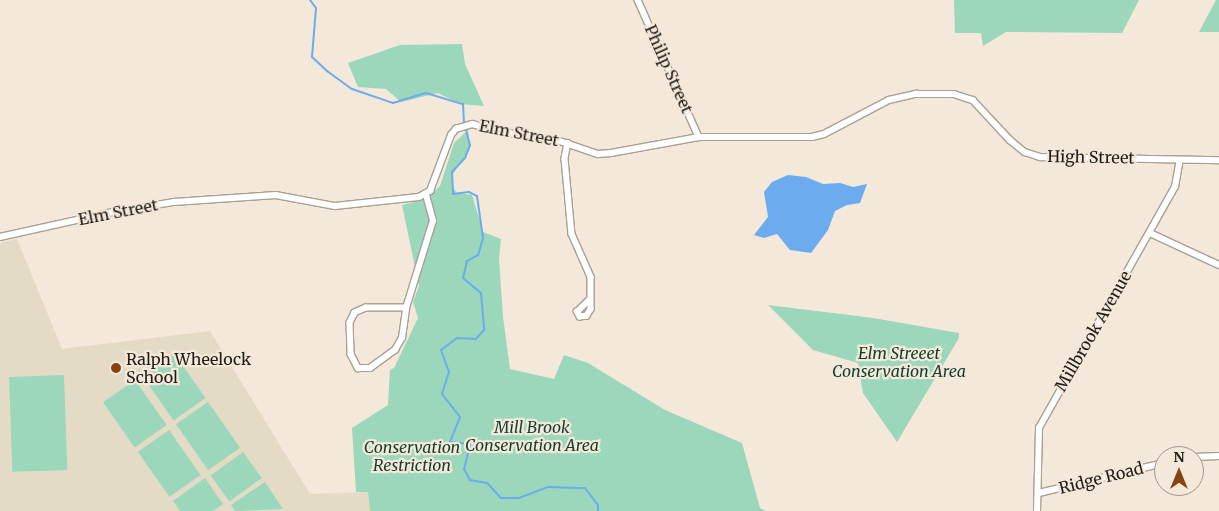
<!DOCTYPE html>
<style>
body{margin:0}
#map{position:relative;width:1219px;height:511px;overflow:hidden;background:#f3e8d9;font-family:Merriweather,serif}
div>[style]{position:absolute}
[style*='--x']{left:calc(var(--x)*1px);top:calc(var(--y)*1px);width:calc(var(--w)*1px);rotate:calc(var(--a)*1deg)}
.education>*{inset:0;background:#e4dbc6}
.green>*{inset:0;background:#9bd7bb;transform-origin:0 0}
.water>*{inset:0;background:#6cacee}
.stream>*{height:2px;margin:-1px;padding:0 1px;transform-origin:1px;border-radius:1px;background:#6cacee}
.roads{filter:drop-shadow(1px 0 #a99f92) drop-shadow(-1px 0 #a99f92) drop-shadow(0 1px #a99f92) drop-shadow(0 -1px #a99f92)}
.minor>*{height:5.5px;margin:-2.75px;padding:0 2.75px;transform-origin:2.75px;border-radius:2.75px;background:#fff}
.dots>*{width:14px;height:14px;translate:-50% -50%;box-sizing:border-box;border:2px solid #f3e8d9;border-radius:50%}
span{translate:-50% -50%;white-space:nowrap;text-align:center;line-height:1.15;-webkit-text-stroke:4.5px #f3e8d9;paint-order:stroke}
.street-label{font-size:16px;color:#1f1b16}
.park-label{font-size:16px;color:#123f2e;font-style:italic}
.poi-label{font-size:16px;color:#1f1b16}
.left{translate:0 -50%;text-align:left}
.north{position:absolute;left:1154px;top:446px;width:50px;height:50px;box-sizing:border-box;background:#f3e8d9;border:1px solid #9e968b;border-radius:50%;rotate:0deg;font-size:14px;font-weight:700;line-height:20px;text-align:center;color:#1f1b16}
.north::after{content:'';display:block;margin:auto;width:18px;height:22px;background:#86450f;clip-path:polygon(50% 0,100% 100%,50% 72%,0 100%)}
</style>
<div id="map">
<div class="education">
<i style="clip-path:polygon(17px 239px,62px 349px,210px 331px,310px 494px,368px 492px,370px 511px,0 511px,0 243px)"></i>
</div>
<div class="green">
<i style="clip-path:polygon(954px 0,1139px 0,1122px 33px,1006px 32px,983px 46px,981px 33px,955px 33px)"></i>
<i style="clip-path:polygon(1216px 0,1219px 0,1219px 32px,1199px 32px)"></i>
<i style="clip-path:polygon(462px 44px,465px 64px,484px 106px,460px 104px,438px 93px,401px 102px,386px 89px,358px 87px,348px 63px,400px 45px)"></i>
<i style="clip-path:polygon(468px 130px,470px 149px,453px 174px,452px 186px,457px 193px,472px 195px,483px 232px,501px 239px,499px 259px,503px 317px,510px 369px,554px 379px,564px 355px,588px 363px,665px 410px,742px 443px,760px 508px,766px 511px,370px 511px,368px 492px,356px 492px,352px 428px,388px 405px,390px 370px,394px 368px,418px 318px,413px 302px,419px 286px,402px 205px,426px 199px,440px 186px,454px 143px)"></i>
<i style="clip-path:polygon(768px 305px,873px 318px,959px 333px,959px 338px,897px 442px,863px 393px,858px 363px,813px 350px)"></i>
<i style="left:174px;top:353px;width:55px;height:39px;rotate:55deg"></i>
<i style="left:64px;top:375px;width:95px;height:55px;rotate:88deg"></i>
<i style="left:135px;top:380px;width:55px;height:39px;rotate:55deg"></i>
<i style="left:208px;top:402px;width:56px;height:39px;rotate:55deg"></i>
<i style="left:169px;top:430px;width:55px;height:38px;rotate:55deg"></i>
<i style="left:243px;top:452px;width:32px;height:40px;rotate:54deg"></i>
<i style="clip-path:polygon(205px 478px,223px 504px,213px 511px,180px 511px,173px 501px)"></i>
<i style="clip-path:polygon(265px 482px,283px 509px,235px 511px,231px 505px)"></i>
</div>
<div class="water">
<i style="clip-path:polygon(788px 175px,806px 177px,823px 184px,840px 183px,853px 187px,867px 184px,860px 203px,847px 205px,835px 211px,828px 230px,811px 253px,790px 250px,777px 234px,764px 238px,754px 235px,768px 217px,764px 192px,772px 182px)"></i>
</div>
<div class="stream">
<i style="--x:310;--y:0;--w:10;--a:53"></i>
<i style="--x:316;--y:8;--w:49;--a:94.7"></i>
<i style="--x:312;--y:57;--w:21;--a:43"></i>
<i style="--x:327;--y:71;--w:31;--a:36"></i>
<i style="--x:352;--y:89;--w:43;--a:18.9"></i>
<i style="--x:393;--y:103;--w:34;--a:-17"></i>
<i style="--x:426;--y:93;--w:39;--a:17"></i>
<i style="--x:463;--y:104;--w:19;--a:87"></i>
<i style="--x:466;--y:130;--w:16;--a:75"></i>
<i style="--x:470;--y:145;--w:14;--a:111"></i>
<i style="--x:465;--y:158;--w:19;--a:133"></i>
<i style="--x:452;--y:172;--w:22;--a:87"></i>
<i style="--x:453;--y:194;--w:16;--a:-7"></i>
<i style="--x:469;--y:192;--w:9;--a:27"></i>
<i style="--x:477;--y:196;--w:42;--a:81.9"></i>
<i style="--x:483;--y:238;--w:18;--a:106"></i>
<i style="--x:478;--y:255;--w:13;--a:151"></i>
<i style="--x:467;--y:261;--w:17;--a:103"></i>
<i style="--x:463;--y:278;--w:23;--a:40"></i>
<i style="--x:481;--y:293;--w:37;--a:85"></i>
<i style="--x:484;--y:330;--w:12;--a:132"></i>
<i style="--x:476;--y:339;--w:19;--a:-177"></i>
<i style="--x:457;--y:338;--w:20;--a:143"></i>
<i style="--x:441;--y:350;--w:23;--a:70"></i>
<i style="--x:449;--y:372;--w:23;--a:108"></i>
<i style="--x:442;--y:394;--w:29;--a:52"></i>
<i style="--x:460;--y:417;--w:27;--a:112"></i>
<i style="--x:450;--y:442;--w:20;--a:6"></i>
<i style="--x:470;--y:444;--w:26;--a:103"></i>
<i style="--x:464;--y:469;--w:13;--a:61"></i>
<i style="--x:470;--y:480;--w:17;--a:10"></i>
<i style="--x:487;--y:483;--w:21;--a:47"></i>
<i style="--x:501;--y:498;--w:18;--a:0"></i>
<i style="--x:519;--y:498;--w:31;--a:-21"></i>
<i style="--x:548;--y:487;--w:37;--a:2"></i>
<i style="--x:585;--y:488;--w:21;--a:53"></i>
<i style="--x:598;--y:505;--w:6;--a:90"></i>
</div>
<div class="roads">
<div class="minor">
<i style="--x:638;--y:0;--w:150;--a:66"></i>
<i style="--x:568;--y:143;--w:16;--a:101"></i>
<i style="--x:565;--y:159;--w:75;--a:84.7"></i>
<i style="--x:572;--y:234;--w:47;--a:66.2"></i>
<i style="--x:591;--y:277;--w:32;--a:90"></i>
<i style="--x:591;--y:309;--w:8;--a:120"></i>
<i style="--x:587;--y:316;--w:7;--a:172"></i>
<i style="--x:580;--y:317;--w:6;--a:-121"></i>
<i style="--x:577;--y:312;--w:17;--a:-45"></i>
<i style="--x:1150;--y:233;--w:76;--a:24.9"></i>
<i style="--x:0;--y:237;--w:111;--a:-12.5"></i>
<i style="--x:108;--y:213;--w:67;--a:-9.5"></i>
<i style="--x:174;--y:202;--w:102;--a:-3.9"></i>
<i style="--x:276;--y:195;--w:60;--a:10.6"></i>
<i style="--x:335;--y:206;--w:84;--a:-6.1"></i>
<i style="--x:419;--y:197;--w:13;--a:-29"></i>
<i style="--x:430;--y:191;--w:60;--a:-69.4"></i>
<i style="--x:451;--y:135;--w:8;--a:-50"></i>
<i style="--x:456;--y:129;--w:17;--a:-17"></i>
<i style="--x:472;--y:124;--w:47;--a:13.4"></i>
<i style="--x:518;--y:135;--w:39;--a:7"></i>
<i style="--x:557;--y:140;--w:43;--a:18.9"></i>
<i style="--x:598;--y:154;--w:13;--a:-4"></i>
<i style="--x:611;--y:153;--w:89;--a:-10.3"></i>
<i style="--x:699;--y:137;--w:113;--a:0"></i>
<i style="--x:812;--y:137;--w:12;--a:-14"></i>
<i style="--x:824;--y:134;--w:73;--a:-27.6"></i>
<i style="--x:889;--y:100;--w:28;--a:-13"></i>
<i style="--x:916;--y:94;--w:38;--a:0"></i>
<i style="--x:954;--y:94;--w:20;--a:18"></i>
<i style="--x:973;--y:100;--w:54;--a:47.2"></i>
<i style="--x:1010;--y:140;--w:19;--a:39"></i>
<i style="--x:1025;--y:152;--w:16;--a:18"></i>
<i style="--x:1040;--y:157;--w:179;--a:1"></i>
<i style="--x:406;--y:308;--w:40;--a:180"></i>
<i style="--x:366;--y:308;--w:12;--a:156"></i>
<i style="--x:355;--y:313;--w:11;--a:117"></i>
<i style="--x:350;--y:323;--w:31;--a:88"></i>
<i style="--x:351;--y:354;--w:16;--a:63"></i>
<i style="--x:358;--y:368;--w:12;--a:0"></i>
<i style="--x:370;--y:368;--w:31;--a:-36"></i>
<i style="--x:395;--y:350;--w:14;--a:-60"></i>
<i style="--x:402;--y:338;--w:30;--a:-82"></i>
<i style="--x:406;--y:308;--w:91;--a:-72.8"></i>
<i style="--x:433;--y:221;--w:28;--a:-105"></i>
<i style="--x:1194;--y:457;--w:25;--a:-2"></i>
<i style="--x:1039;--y:493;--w:129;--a:-13.5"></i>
<i style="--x:1037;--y:511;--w:83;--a:-88.6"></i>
<i style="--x:1039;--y:428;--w:277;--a:-60.6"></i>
<i style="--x:1175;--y:187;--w:27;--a:-80"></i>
</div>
</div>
<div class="dots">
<i style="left:116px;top:368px;background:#86450f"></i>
</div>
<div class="street-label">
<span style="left:669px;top:69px;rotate:66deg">Philip Street</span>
<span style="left:519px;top:133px;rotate:11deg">Elm Street</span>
<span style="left:1091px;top:157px;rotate:1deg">High Street</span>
<span style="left:118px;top:212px;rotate:-11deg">Elm Street</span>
<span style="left:1093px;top:331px;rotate:-60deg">Millbrook Avenue</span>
<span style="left:1101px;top:478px;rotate:-14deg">Ridge Road</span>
</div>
<div class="park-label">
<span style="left:899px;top:362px">Elm Streeet<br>Conservation Area</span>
<span style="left:532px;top:436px">Mill Brook<br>Conservation Area</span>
<span style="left:412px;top:456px">Conservation<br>Restriction</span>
</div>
<div class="poi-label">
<span class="left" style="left:126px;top:368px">Ralph Wheelock<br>School</span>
</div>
<div class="north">N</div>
</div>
